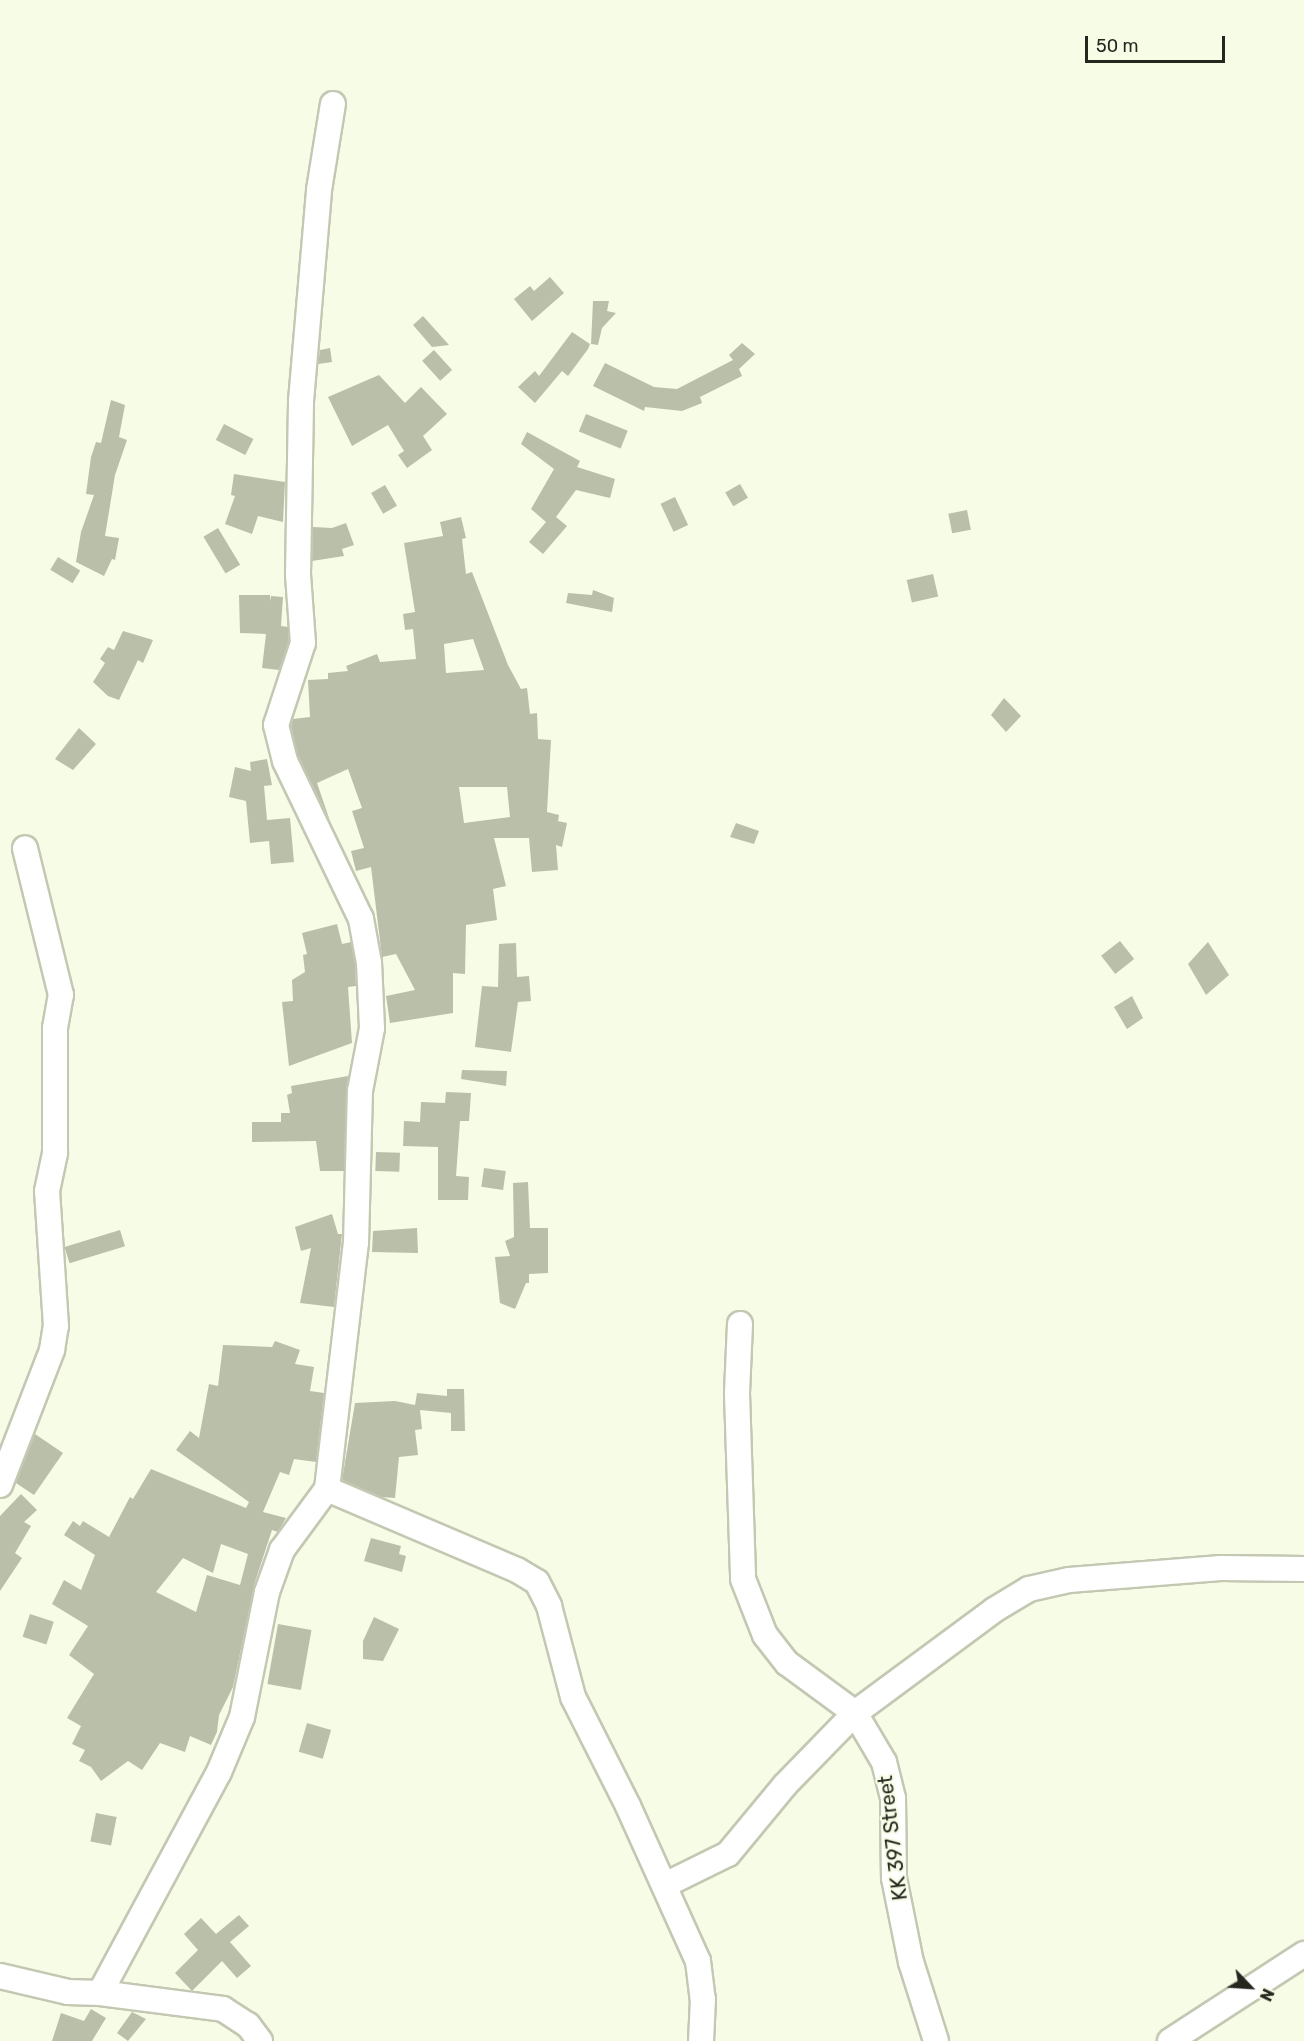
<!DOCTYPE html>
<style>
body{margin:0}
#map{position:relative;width:1304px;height:2041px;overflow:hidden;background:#f7fce6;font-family:Rubik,sans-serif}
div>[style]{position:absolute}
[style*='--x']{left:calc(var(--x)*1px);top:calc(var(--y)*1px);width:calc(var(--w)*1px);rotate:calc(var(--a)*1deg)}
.building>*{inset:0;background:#babfaa;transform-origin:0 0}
.roads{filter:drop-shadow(2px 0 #c3c8b2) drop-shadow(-2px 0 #c3c8b2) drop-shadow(0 2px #c3c8b2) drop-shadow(0 -2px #c3c8b2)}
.minor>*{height:24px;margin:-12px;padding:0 12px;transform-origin:12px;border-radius:12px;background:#fff}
span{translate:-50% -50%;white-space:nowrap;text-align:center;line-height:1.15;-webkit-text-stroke:4.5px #f7fce6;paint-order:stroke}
.street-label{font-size:20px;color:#25271f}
.north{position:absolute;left:1220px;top:1957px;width:60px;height:60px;-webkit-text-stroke:4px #f7fce6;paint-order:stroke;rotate:115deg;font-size:16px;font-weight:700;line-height:24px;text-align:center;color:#25271f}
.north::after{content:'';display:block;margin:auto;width:21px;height:27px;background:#25271f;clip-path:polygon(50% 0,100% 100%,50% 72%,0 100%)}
.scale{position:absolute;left:1085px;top:36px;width:140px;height:27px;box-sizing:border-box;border:3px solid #25271f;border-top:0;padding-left:8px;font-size:18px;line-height:21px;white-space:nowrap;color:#25271f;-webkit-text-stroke:4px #f7fce6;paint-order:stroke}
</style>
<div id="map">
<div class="building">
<i style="clip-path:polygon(550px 277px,564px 293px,532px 321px,514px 299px,530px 286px,534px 291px)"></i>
<i style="clip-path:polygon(593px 301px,609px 301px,607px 311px,616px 313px,602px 328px,598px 345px,591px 344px)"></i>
<i style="clip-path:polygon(423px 316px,449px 345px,432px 347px,413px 325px)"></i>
<i style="clip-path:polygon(572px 332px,590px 344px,588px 349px,568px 376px,562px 371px,535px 403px,518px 387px,535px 371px,539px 376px)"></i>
<i style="clip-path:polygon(742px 343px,755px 354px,739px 369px,742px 376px,700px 397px,702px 403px,682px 411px,645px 407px,644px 411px,593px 386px,605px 363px,654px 387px,677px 389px,733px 360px,729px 355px)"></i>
<i style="clip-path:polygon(330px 348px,332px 362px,318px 364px,320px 350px)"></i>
<i style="left:434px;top:350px;width:27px;height:16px;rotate:48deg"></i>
<i style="clip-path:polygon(379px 375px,405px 403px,421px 387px,447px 414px,423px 436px,432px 450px,407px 468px,398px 455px,404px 451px,388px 425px,352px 446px,328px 397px)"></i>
<i style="clip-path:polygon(111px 400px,125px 405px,119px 437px,127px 440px,115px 475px,105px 536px,119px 538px,115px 560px,112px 559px,104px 576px,76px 562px,81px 532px,94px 495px,86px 494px,91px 457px,96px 442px,101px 443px)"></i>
<i style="left:586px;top:414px;width:45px;height:19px;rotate:22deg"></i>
<i style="left:224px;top:424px;width:33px;height:18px;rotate:27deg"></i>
<i style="clip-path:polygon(527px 432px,580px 461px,577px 467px,615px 479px,610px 498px,576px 490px,556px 517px,567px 526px,543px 554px,529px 542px,546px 522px,531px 509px,554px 469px,521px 444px)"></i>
<i style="clip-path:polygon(234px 474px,285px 482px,283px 522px,258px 516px,252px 534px,225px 524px,235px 496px,231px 495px)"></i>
<i style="left:740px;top:484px;width:16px;height:17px;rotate:60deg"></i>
<i style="left:385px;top:485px;width:24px;height:16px;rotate:60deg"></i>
<i style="left:675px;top:497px;width:31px;height:16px;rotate:65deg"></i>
<i style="left:967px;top:510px;width:20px;height:19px;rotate:79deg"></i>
<i style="clip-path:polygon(evenodd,461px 517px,466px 538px,462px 539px,466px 574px,472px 572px,508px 665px,521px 689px,527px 688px,530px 714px,537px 713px,538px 739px,551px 740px,547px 812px,559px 815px,558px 821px,567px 823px,562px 847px,556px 845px,558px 870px,532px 872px,529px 838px,494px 838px,506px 886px,493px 889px,497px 920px,466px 925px,465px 974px,453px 973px,453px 1013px,390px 1023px,386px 996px,415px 990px,396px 954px,382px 957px,371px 867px,356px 871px,351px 851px,364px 848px,352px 811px,362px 808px,348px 769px,317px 783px,330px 821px,298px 756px,291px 726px,293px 719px,310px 717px,308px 680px,328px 679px,328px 673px,348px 671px,346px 666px,377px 654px,380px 662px,416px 659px,413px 629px,405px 630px,403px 614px,415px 612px,404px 543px,443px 536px,440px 522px,461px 517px,473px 639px,484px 670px,446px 673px,444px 644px,473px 639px,461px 517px,459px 787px,507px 787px,510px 817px,464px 823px,459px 787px)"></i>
<i style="clip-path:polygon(346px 523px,354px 545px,342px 549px,344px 556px,312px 561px,313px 527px,332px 528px)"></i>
<i style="left:218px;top:528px;width:43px;height:17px;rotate:59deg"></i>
<i style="left:58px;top:557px;width:26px;height:15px;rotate:31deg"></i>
<i style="left:933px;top:574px;width:23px;height:27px;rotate:77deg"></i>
<i style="clip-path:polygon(593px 590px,614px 598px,612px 612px,566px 603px,568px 593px,592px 595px)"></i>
<i style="clip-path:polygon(239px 595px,270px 595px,270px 601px,271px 596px,283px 597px,281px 626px,288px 627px,289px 641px,279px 670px,262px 668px,266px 634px,240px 633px)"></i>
<i style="clip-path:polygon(123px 631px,153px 640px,143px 663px,138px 660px,119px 700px,108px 696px,93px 682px,105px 663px,100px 659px,108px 647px,114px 650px)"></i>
<i style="clip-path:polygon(1004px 698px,1021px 716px,1006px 732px,991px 715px)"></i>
<i style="clip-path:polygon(79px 728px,96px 744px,73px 770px,55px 759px)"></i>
<i style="clip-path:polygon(267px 759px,272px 785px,264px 786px,267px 820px,290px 818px,294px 862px,271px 864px,269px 841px,250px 843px,246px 801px,229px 797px,235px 767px,251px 771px,250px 762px)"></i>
<i style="clip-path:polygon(736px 823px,759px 831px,754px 844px,730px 837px)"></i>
<i style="clip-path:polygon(337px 924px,342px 944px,351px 942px,355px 964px,356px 986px,348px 987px,352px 1043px,289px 1066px,282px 1002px,293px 1001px,292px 980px,305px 972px,303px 955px,307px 954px,302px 933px)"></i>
<i style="left:1120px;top:941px;width:23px;height:24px;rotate:52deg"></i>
<i style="clip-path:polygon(1208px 942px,1229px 975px,1206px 995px,1188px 964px)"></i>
<i style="clip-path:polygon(516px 943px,517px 977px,529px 976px,531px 1001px,518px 1002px,511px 1052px,475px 1047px,482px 986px,498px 987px,499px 944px)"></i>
<i style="clip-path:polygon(1132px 996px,1143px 1018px,1127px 1029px,1114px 1007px)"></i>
<i style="clip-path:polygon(462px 1070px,507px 1071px,506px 1086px,461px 1079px)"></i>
<i style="clip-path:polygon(348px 1076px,344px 1171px,320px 1171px,316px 1141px,252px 1142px,252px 1122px,281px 1122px,281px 1113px,290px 1113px,287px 1095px,292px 1093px,291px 1086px)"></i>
<i style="clip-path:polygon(446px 1092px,471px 1093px,469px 1121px,460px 1121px,456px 1176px,469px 1177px,468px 1200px,438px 1200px,438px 1147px,403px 1146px,404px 1121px,420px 1122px,421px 1102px,445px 1103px)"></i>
<i style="left:376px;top:1152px;width:24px;height:19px;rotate:2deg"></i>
<i style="left:484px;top:1168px;width:22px;height:19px;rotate:8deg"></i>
<i style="clip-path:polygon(528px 1182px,530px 1228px,548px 1228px,548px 1273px,529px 1274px,529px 1283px,526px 1283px,515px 1309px,500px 1303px,495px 1257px,510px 1256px,505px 1241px,514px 1237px,513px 1183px)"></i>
<i style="clip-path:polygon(332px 1214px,338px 1234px,342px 1234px,334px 1307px,300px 1303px,311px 1248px,301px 1251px,295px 1227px)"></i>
<i style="clip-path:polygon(417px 1228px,418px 1253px,372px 1252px,373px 1231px)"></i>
<i style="left:120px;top:1230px;width:17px;height:58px;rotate:73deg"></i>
<i style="clip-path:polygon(evenodd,275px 1341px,300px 1350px,295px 1364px,314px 1367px,310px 1391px,324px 1393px,316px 1462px,294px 1459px,289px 1475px,280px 1472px,263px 1512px,286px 1518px,278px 1532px,272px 1530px,255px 1582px,233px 1687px,219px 1715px,217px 1732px,211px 1745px,190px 1736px,185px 1752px,160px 1743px,142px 1770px,128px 1761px,101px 1781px,91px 1767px,79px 1761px,85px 1750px,72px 1744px,81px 1726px,67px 1718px,94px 1674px,69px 1655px,88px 1626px,52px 1604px,64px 1580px,81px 1590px,95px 1555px,64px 1535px,73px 1521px,80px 1526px,83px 1521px,109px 1537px,130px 1497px,133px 1499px,151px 1469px,246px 1508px,249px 1502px,176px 1450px,190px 1431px,199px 1438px,209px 1384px,218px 1386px,223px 1345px,272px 1347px,275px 1341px,221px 1544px,248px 1554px,240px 1585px,207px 1575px,196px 1612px,156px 1592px,183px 1558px,213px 1573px,221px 1544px)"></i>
<i style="clip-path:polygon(447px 1389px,464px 1389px,465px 1431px,451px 1431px,451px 1413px,420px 1410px,422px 1429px,415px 1430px,418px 1455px,399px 1457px,395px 1498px,381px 1497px,342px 1480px,355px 1403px,395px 1401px,415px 1405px,417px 1393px,447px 1396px)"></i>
<i style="clip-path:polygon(35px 1434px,63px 1453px,34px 1495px,16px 1483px)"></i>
<i style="clip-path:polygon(21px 1494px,37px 1510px,24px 1522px,31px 1526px,15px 1553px,22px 1558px,0 1591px,0 1516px)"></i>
<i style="clip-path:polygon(371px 1538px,401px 1546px,399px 1554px,406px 1556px,402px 1572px,364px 1561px)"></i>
<i style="left:30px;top:1614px;width:25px;height:24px;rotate:18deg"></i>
<i style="clip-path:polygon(374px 1617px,399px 1629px,383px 1661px,363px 1659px,363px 1641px)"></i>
<i style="left:278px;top:1624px;width:34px;height:61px;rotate:10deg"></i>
<i style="left:307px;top:1723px;width:25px;height:30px;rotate:16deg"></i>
<i style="left:96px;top:1813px;width:21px;height:29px;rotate:11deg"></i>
<i style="clip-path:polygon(239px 1915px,249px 1926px,230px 1942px,251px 1966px,237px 1978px,222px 1961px,192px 1991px,175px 1973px,198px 1950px,184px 1934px,201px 1918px,216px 1934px)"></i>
<i style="clip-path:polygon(91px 2009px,106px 2018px,92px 2041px,52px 2041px,61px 2013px,84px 2021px)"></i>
<i style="clip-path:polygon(132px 2012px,146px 2019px,128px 2041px,117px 2033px)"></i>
</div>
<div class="roads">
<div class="minor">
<i style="--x:740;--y:1324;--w:70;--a:92.5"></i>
<i style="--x:737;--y:1394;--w:185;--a:88.1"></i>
<i style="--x:743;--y:1579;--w:60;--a:68.6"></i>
<i style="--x:765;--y:1635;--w:36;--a:52"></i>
<i style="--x:787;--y:1663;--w:84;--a:36.3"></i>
<i style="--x:855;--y:1713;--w:57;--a:59.4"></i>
<i style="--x:884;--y:1762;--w:37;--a:76"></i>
<i style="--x:893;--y:1798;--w:80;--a:89.3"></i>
<i style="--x:894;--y:1878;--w:86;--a:78.6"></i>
<i style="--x:911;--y:1962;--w:83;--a:72.4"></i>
<i style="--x:0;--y:1485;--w:145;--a:-68.9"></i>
<i style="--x:52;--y:1350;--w:24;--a:-81"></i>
<i style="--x:56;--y:1326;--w:135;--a:-93.8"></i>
<i style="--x:47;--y:1191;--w:39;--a:-78"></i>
<i style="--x:55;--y:1153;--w:125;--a:-90"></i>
<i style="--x:55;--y:1028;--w:34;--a:-80"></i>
<i style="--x:61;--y:995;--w:151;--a:-103.8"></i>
<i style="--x:327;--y:1489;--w:207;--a:23.1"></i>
<i style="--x:517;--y:1570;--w:23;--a:31"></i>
<i style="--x:537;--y:1582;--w:27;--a:63"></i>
<i style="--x:549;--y:1606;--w:94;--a:75.2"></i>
<i style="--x:573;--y:1697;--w:122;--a:63.2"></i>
<i style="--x:628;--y:1806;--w:170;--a:65.7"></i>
<i style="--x:698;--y:1961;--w:38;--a:83"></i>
<i style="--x:703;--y:1999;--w:42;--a:92.7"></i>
<i style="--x:665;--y:1885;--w:70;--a:-26.2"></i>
<i style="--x:728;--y:1854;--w:89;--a:-50.4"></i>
<i style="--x:785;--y:1785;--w:100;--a:-45.8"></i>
<i style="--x:855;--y:1713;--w:173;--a:-36.5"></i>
<i style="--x:994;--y:1610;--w:41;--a:-31"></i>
<i style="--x:1029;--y:1589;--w:41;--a:-12.7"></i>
<i style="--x:1069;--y:1580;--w:152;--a:-4.5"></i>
<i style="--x:1221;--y:1568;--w:83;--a:0.7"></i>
<i style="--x:0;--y:1976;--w:70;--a:13.2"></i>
<i style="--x:68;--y:1992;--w:32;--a:2"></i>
<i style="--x:100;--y:1993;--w:251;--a:-61.7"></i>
<i style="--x:219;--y:1772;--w:60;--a:-67.3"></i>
<i style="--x:242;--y:1717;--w:127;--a:-78.7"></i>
<i style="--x:267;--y:1592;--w:45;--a:-70.3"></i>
<i style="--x:282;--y:1550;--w:76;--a:-53.6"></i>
<i style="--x:327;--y:1489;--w:248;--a:-83.3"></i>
<i style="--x:356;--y:1243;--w:152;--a:-88.5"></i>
<i style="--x:360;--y:1091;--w:64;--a:-79.2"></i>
<i style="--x:372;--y:1028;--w:65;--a:-92.6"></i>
<i style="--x:369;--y:963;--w:45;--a:-100.3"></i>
<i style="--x:361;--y:919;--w:175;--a:-115.7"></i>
<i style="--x:285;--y:761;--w:37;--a:-104"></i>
<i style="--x:276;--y:725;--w:86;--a:-71.8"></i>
<i style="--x:303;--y:643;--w:68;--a:-94.2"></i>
<i style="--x:298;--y:575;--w:174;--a:-89"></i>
<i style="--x:301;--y:401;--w:212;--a:-85.1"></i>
<i style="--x:319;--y:190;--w:87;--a:-80.8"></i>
<i style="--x:100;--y:1993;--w:124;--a:7.4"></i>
<i style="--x:223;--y:2009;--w:30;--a:33"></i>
<i style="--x:248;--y:2025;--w:20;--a:53"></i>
<i style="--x:1170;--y:2041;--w:160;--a:-33"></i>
</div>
</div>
<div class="street-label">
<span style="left:893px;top:1838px;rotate:-97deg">KK 397 Street</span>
</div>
<div class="north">N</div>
<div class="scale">50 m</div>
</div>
